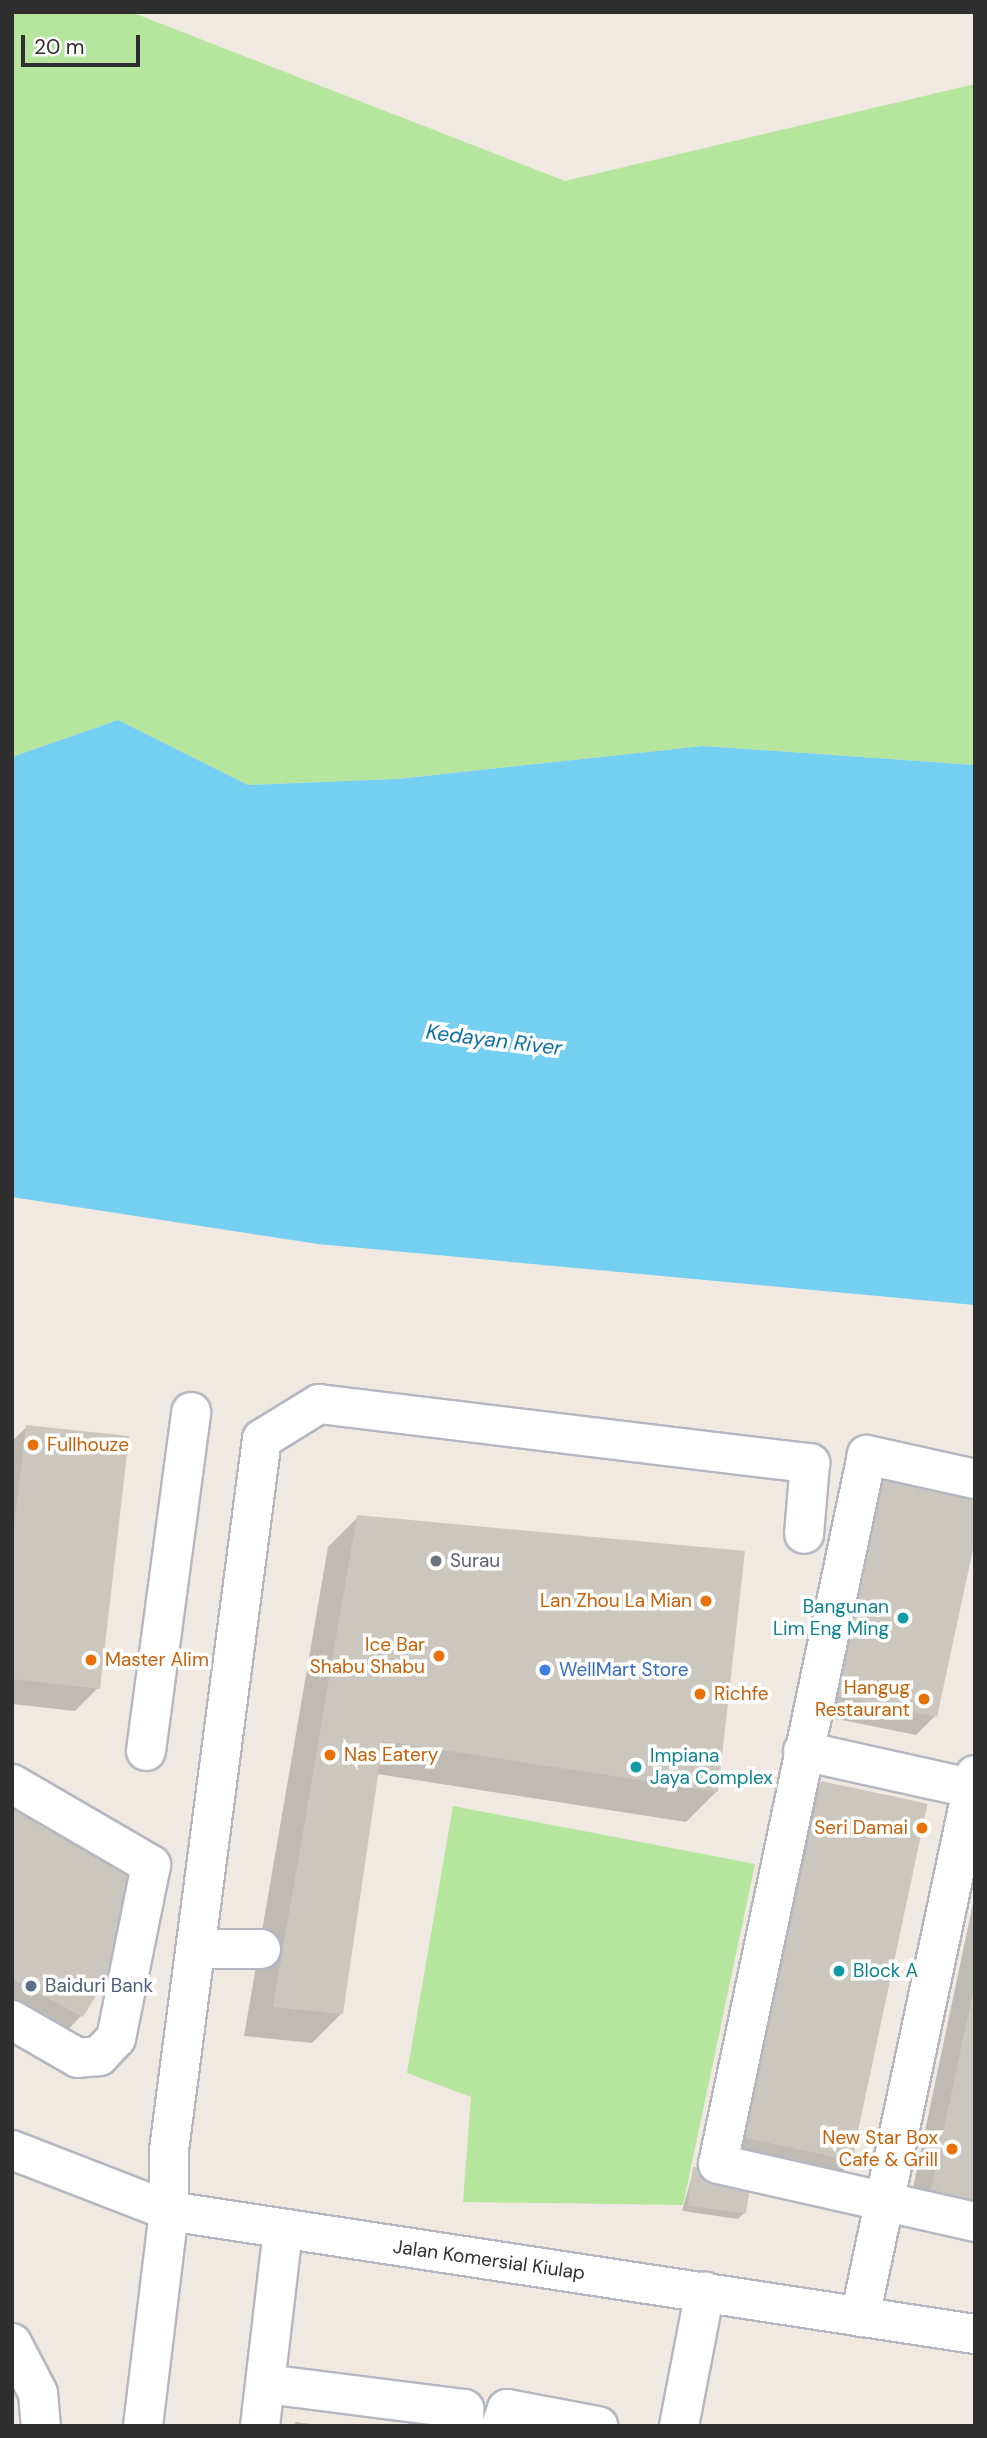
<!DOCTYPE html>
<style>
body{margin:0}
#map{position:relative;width:987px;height:2438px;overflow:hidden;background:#efe9e1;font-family:"DM Sans",sans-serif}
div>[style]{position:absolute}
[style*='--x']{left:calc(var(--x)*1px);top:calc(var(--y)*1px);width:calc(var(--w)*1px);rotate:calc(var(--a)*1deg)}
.green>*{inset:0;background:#b6e59e}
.water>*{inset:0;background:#75cff0}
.shadow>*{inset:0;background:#0003}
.building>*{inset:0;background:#cbc7bf;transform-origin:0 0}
.roads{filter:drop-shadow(2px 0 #b4b7c1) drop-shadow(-2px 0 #b4b7c1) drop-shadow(0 2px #b4b7c1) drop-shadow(0 -2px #b4b7c1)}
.minor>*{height:38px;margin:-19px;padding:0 19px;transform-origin:19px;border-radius:19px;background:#fff}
.dots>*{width:19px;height:19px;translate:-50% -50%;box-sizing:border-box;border:4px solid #fff;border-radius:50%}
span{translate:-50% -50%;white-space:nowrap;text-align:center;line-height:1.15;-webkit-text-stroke:7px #fff;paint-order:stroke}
.food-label{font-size:19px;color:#c56008}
.left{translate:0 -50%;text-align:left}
.right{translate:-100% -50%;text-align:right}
.worship-label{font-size:19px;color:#5b616d}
.culture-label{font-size:19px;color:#0d838f}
.shop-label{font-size:19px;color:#366cbe}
.service-label{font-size:19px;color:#4e5e75}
.street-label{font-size:19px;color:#2e2e2e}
.water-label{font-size:21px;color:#0d6fa3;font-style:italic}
.frame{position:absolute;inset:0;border:14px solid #2e2e2e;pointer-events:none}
.scale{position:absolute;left:21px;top:35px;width:119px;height:32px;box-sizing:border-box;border:4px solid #2e2e2e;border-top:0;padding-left:9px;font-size:21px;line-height:24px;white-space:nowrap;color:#2e2e2e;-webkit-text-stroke:5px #fff;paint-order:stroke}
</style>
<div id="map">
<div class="green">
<i style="clip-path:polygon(12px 12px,131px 12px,565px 181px,975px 84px,975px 765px,703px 746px,397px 779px,248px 785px,118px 720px,12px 757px)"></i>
<i style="clip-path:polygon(453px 1806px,755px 1864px,683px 2205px,463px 2202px,471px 2097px,407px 2073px)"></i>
</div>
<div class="water">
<i style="clip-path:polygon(118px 720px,248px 785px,397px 779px,703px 746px,975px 765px,975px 1305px,318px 1244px,12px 1197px,12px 757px)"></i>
</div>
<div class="shadow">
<i style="clip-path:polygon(27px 1427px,98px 1688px,75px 1711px,12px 1704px,12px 1441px)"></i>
<i style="clip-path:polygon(859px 1500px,935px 1716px,916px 1735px,813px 1714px)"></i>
<i style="clip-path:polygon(358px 1517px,716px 1792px,686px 1822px,377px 1774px,342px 2013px,312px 2043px,244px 2036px,328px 1547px)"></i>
<i style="clip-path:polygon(822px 1783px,855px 2159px,837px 2177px,732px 2157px,803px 1802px)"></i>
<i style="clip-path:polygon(12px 1804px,119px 1954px,81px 2016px,58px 2040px,12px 2013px)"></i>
<i style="clip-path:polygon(975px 1894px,975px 2235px,906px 2221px)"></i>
<i style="clip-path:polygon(694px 2169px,744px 2213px,738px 2219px,682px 2211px)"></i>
<i style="clip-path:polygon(296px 2422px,326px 2426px,293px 2426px)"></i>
</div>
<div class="building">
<i style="clip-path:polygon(26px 1425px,129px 1436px,100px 1689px,12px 1679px,12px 1545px)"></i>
<i style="clip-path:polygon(877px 1479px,975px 1500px,975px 1540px,937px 1717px,830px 1695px)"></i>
<i style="clip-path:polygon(357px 1515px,745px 1551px,718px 1792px,383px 1741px,343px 2014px,273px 2007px)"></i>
<i style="left:821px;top:1781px;width:109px;height:365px;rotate:12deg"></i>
<i style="clip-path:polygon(12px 1802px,135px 1876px,121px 1955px,83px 2017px,12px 1979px)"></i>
<i style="clip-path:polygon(975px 1983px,975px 2207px,929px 2198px)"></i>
<i style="left:693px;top:2167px;width:59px;height:39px;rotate:8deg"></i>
</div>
<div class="roads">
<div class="minor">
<i style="--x:975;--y:1479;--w:111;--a:-167.5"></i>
<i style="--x:867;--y:1455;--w:724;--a:101.87"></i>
<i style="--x:718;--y:2164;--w:263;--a:12.7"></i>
<i style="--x:146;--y:1751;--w:342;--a:-82.4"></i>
<i style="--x:803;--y:1751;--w:176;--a:12.5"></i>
<i style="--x:12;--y:1784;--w:161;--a:30.2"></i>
<i style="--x:151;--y:1865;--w:177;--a:101.4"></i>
<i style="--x:116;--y:2038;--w:25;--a:133"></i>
<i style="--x:99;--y:2056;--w:21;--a:175"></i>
<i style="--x:78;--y:2058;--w:76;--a:-150.1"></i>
<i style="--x:196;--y:1949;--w:65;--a:0"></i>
<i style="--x:12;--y:2150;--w:168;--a:21.2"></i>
<i style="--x:169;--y:2211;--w:815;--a:8.68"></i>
<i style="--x:860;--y:2317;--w:554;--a:-78.02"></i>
<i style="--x:12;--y:2343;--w:56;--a:62.5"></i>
<i style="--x:38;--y:2393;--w:33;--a:85"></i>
<i style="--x:266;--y:2384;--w:200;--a:7.2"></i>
<i style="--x:464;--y:2409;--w:17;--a:87"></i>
<i style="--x:143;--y:2426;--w:217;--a:-83.1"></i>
<i style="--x:169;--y:2211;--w:61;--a:-90"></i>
<i style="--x:169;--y:2150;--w:717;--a:-82.55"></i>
<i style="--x:262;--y:1439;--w:67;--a:-31.6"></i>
<i style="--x:319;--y:1404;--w:495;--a:6.9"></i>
<i style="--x:810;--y:1463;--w:71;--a:94.8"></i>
<i style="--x:260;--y:2426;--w:197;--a:-83.3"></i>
<i style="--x:501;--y:2426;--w:18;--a:-71"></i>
<i style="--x:507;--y:2409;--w:93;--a:10.6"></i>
<i style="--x:679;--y:2426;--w:137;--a:-79.1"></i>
</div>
</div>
<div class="dots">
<i style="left:33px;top:1445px;background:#e8710a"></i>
<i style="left:436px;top:1561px;background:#6b7280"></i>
<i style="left:706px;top:1601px;background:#e8710a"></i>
<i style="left:903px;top:1618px;background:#0f9aa8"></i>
<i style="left:439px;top:1656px;background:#e8710a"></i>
<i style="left:91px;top:1660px;background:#e8710a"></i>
<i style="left:545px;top:1670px;background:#3f7fe0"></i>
<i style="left:700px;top:1694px;background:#e8710a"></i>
<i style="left:924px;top:1699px;background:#e8710a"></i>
<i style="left:330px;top:1755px;background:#e8710a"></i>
<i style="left:636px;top:1767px;background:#0f9aa8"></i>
<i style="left:922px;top:1828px;background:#e8710a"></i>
<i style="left:839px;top:1971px;background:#0f9aa8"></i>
<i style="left:31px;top:1986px;background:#5c6f8a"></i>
<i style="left:952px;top:2149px;background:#e8710a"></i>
</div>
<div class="food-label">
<span class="left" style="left:47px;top:1445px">Fullhouze</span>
<span class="right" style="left:692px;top:1601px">Lan Zhou La Mian</span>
<span class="right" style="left:425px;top:1656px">Ice Bar<br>Shabu Shabu</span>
<span class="left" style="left:105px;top:1660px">Master Alim</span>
<span class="right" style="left:910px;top:1699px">Hangug<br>Restaurant</span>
<span class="left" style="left:714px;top:1694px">Richfe</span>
<span class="left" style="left:344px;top:1755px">Nas Eatery</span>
<span class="right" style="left:908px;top:1828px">Seri Damai</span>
<span class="right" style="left:938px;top:2149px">New Star Box<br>Cafe &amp; Grill</span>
</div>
<div class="worship-label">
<span class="left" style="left:450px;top:1561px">Surau</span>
</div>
<div class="culture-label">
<span class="right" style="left:889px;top:1618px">Bangunan<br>Lim Eng Ming</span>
<span class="left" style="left:650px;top:1767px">Impiana<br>Jaya Complex</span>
<span class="left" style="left:853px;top:1971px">Block A</span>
</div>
<div class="shop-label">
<span class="left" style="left:559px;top:1670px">WellMart Store</span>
</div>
<div class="service-label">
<span class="left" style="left:45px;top:1986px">Baiduri Bank</span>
</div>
<div class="street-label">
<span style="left:489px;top:2260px;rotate:8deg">Jalan Komersial Kiulap</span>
</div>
<div class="water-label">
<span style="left:494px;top:1040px;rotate:7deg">Kedayan River</span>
</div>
<div class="frame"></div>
<div class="scale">20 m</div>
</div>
